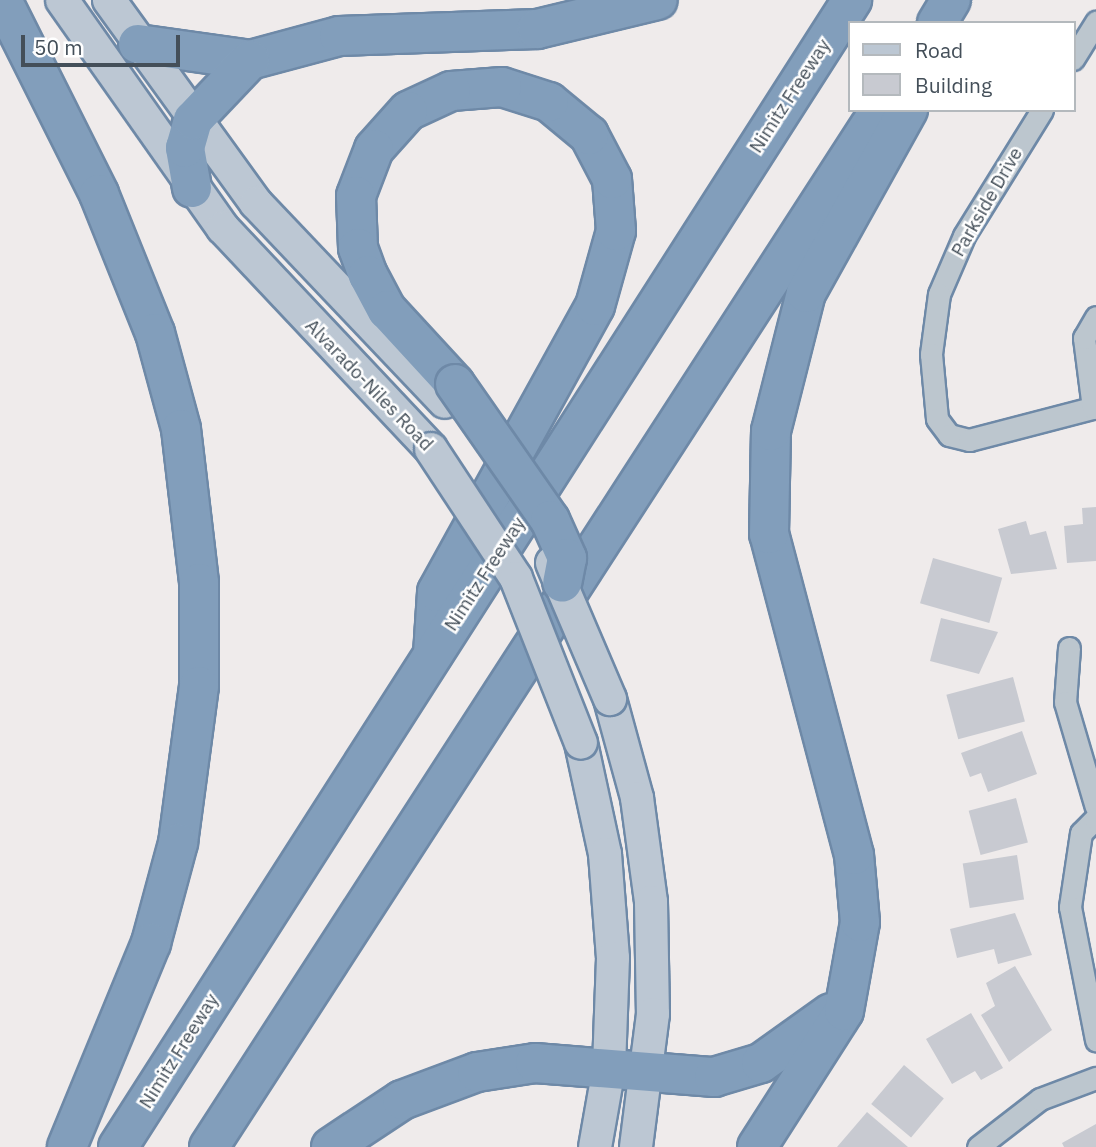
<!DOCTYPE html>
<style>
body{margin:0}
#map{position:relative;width:1096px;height:1147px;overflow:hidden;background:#efebeb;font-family:"IBM Plex Sans",sans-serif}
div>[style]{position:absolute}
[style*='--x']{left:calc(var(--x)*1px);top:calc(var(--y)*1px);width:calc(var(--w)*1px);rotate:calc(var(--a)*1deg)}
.building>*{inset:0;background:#c8cad1;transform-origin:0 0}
.roads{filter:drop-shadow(2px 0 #6e89a7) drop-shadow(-2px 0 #6e89a7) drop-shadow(0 2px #6e89a7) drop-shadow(0 -2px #6e89a7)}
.street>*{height:21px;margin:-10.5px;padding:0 10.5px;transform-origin:10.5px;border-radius:10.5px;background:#bcc6ce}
.secondary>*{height:32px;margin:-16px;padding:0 16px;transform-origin:16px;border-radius:16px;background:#bcc7d3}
.highway>*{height:38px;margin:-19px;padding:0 19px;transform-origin:19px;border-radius:19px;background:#829ebb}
.bridges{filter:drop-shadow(2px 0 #6e89a7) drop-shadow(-2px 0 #6e89a7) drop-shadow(0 2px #6e89a7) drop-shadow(0 -2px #6e89a7)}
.secondary-bridge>*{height:32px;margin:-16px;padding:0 16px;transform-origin:16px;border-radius:16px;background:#bcc7d3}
.highway-bridge>*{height:38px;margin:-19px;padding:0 19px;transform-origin:19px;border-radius:19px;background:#829ebb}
span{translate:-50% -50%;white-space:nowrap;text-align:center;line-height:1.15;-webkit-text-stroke:5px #fff;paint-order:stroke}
.street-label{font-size:19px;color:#444f59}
.legend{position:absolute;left:848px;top:21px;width:228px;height:91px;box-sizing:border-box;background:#fff;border:2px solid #b4b9bd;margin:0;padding:9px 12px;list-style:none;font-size:21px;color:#444f59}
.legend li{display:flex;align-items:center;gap:14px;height:35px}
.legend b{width:35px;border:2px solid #b4b9bd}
.scale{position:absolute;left:21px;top:35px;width:159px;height:32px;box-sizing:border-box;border:4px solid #444f59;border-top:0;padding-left:9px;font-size:21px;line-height:24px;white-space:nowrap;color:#444f59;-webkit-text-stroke:5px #fff;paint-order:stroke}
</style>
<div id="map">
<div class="building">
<i style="clip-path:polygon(1096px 507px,1096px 561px,1067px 563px,1064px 526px,1083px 524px,1082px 508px)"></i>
<i style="clip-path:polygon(1026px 521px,1030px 535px,1046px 531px,1057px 569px,1011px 574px,998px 529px)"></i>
<i style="left:933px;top:558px;width:72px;height:47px;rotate:16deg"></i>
<i style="clip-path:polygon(941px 618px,998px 632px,979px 674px,930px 661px)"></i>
<i style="left:1013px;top:677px;width:46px;height:69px;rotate:75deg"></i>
<i style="clip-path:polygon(1022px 731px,1037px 774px,988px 792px,981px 773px,970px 777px,961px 753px)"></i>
<i style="left:1016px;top:798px;width:46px;height:49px;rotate:75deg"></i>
<i style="left:1017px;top:855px;width:45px;height:55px;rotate:81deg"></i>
<i style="clip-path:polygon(1015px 913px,1032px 955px,998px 964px,994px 949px,957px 958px,950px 929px)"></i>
<i style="clip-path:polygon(1015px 966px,1052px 1030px,1009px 1062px,981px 1015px,995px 1006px,986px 983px)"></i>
<i style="clip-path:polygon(971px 1013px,1003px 1068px,981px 1080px,975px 1071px,952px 1084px,926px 1039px)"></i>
<i style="left:904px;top:1065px;width:52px;height:51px;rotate:40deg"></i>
<i style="clip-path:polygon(867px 1112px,908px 1147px,837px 1147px)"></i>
<i style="clip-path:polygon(1096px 1124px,1096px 1147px,1064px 1147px,1062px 1143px)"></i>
</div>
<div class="roads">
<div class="street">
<i style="--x:1073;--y:59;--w:44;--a:-58.1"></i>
<i style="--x:1042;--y:110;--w:148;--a:121.8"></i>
<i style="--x:964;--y:236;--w:63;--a:113.3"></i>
<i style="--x:939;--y:294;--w:61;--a:97.6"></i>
<i style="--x:931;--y:354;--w:65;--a:84.7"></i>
<i style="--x:937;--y:419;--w:20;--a:53"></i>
<i style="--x:949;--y:435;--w:21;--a:14"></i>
<i style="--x:969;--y:440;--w:131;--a:-14.6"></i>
<i style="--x:1093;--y:408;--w:71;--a:-97.3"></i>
<i style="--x:1084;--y:338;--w:24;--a:-60"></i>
<i style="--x:1069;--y:648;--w:54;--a:94.2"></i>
<i style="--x:1065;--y:702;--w:109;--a:73.6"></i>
<i style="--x:1096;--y:818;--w:21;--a:135"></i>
<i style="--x:1081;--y:833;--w:75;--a:98.5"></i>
<i style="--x:1070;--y:907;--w:136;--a:78.9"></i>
<i style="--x:978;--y:1147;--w:78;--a:-37.7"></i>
<i style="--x:1040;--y:1099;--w:60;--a:-20.6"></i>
</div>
<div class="secondary">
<i style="--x:62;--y:0;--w:279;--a:54.8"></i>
<i style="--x:223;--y:228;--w:303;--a:46.7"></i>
<i style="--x:109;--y:0;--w:251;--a:54.1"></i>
<i style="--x:256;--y:203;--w:274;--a:46.5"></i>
<i style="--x:610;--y:699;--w:103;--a:74.7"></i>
<i style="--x:637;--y:798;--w:105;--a:82.3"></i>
<i style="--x:651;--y:902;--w:112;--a:89"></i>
<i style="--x:653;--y:1014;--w:134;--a:97.3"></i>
<i style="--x:581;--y:743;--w:114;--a:77.8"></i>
<i style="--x:605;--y:854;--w:104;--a:85.6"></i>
<i style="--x:613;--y:958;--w:110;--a:92.1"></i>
<i style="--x:609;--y:1068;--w:80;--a:100"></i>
</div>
<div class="highway">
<i style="--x:2;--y:0;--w:217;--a:63.4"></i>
<i style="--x:99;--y:194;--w:150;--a:68.1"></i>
<i style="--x:155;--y:333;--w:99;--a:74.8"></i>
<i style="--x:181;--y:429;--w:155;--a:83.3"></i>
<i style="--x:199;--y:583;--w:103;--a:90"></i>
<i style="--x:199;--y:686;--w:158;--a:97.6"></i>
<i style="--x:178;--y:843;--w:104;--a:105.1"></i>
<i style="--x:151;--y:943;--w:221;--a:112.4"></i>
<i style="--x:937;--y:23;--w:27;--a:-59"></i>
<i style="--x:138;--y:44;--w:113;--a:8.1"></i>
<i style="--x:250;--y:60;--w:92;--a:-15.1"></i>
<i style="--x:339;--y:36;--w:198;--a:-2"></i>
<i style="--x:537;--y:29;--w:124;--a:-13.5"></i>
<i style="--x:192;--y:188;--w:41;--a:-99.9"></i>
<i style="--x:185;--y:148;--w:29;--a:-74"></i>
<i style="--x:193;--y:120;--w:83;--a:-46.5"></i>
<i style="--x:433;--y:654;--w:62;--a:-86.3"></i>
<i style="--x:437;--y:592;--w:327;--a:-61.1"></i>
<i style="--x:595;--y:306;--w:78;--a:-74.4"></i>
<i style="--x:616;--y:231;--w:52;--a:-94.4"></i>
<i style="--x:612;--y:179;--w:50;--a:-117.6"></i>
<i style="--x:589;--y:135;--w:52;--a:-140.5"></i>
<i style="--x:549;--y:102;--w:49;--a:-162.3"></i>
<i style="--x:502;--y:87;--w:51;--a:175.5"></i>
<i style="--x:451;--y:91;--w:47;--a:155.1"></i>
<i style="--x:408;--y:111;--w:51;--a:131.8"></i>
<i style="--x:374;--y:149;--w:50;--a:111"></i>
<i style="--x:356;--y:196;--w:52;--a:87.8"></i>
<i style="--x:358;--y:248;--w:29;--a:70"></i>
<i style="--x:368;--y:275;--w:40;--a:62"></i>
<i style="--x:387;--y:310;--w:100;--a:47.4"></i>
<i style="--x:118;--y:1147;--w:1362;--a:-57.38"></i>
<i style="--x:209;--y:1147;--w:1235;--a:-57.09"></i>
<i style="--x:331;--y:1147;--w:85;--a:-33.5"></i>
<i style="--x:402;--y:1100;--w:80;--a:-20.5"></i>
<i style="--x:477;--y:1072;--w:59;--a:-8.8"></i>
<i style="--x:535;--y:1063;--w:180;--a:4.5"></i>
<i style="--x:714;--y:1077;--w:49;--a:-16.6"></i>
<i style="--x:761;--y:1063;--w:86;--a:-35.5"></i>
<i style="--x:757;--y:1147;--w:161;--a:-57.4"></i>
<i style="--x:844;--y:1011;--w:90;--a:-79.8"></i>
<i style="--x:860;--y:922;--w:67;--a:-95.1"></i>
<i style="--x:854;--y:855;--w:332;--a:-104.8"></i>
<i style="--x:769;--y:534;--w:103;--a:-88.9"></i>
<i style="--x:771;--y:431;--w:142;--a:-75.8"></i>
<i style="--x:806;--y:293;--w:210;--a:-60.9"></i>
</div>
</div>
<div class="bridges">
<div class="secondary-bridge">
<i style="--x:431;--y:449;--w:154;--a:56.6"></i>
<i style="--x:516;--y:578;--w:177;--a:68.5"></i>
<i style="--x:552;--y:563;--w:148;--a:66.9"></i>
</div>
<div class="highway-bridge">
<i style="--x:455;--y:384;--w:166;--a:55.1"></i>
<i style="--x:550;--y:520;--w:42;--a:65.9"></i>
<i style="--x:567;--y:558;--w:25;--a:101"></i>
</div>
</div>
<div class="street-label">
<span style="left:790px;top:96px;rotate:-57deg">Nimitz Freeway</span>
<span style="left:987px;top:202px;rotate:-60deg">Parkside Drive</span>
<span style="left:369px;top:385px;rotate:46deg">Alvarado-Niles Road</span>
<span style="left:485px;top:574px;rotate:-57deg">Nimitz Freeway</span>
<span style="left:179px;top:1051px;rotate:-58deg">Nimitz Freeway</span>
</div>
<ul class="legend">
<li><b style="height:9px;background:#bcc7d3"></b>Road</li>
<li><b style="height:19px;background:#c8cad1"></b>Building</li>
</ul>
<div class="scale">50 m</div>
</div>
